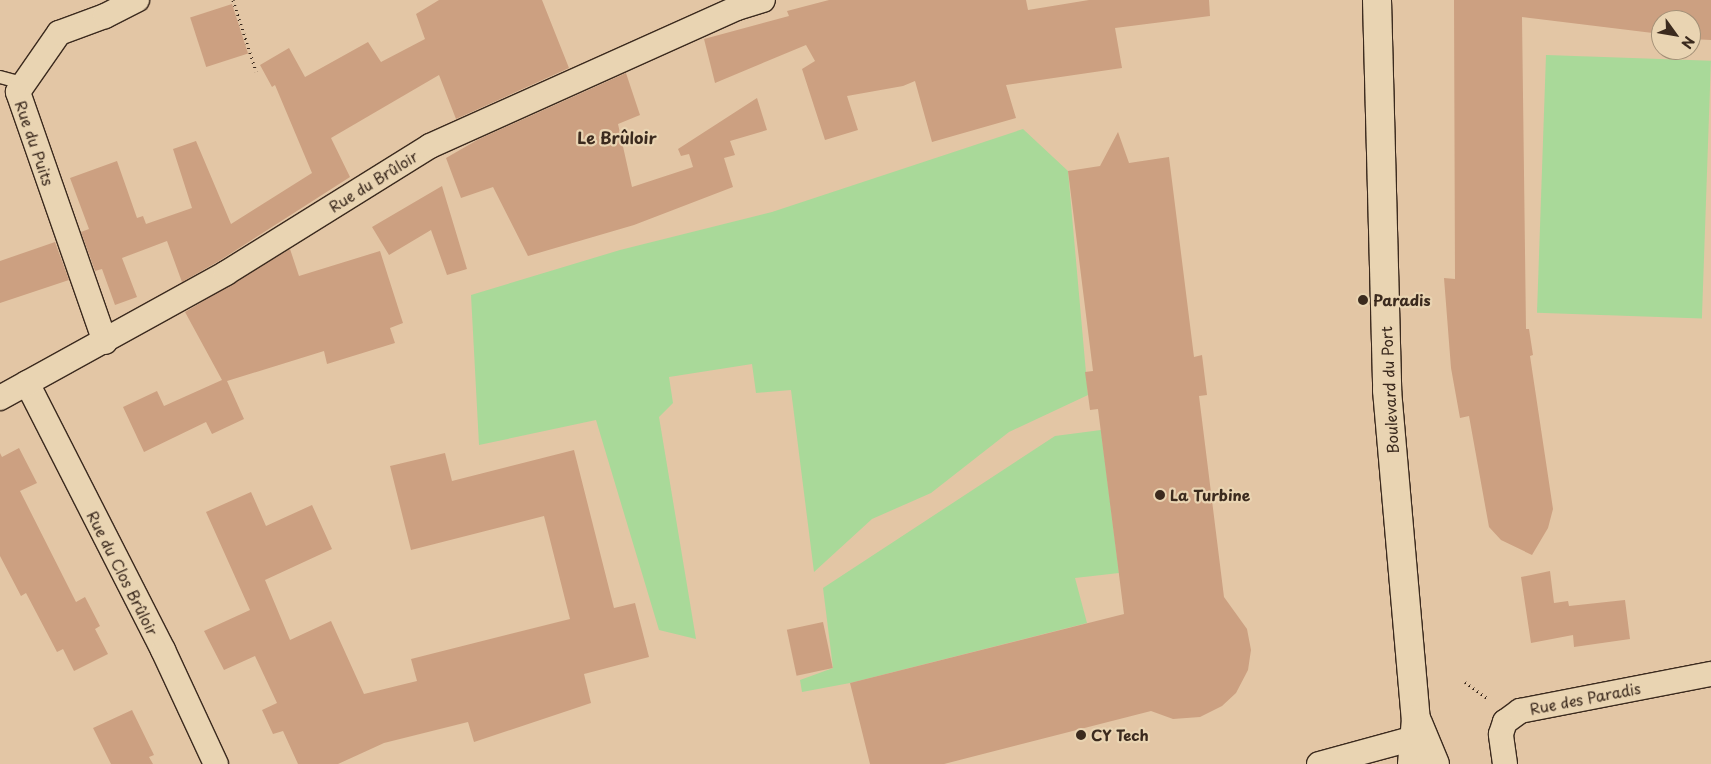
<!DOCTYPE html>
<meta charset="utf-8">
<style>
body{margin:0}
#map{position:relative;width:1711px;height:764px;overflow:hidden;background:#e3c6a5;font-family:"Playpen Sans",sans-serif}
div>[style]{position:absolute}
[style*='--x']{left:calc(var(--x)*1px);top:calc(var(--y)*1px);width:calc(var(--w)*1px);rotate:calc(var(--a)*1deg)}
.green>*{inset:0;background:#a9d999;transform-origin:0 0}
.building>*{inset:0;background:#cca081;transform-origin:0 0}
.path>*{height:3px;margin-top:-1.5px;transform-origin:0;background:repeating-linear-gradient(90deg,#3b2a1e 0 1px,transparent 0 5px)}
.roads{filter:drop-shadow(1px 0 #3b2a1e) drop-shadow(-1px 0 #3b2a1e) drop-shadow(0 1px #3b2a1e) drop-shadow(0 -1px #3b2a1e)}
.lane>*{height:12px;margin:-6px;padding:0 6px;transform-origin:6px;border-radius:6px;background:#e9d4b2}
.street>*{height:24px;margin:-12px;padding:0 12px;transform-origin:12px;border-radius:12px;background:#e9d4b2}
.secondary>*{height:28px;margin:-14px;padding:0 14px;transform-origin:14px;border-radius:14px;background:#e9d4b2}
.dots>*{width:14px;height:14px;translate:-50% -50%;box-sizing:border-box;border:2px solid #e9d4b2;border-radius:50%}
span{translate:-50% -50%;white-space:nowrap;text-align:center;line-height:1.15;-webkit-text-stroke:4.5px #e9d4b2;paint-order:stroke}
.street-label{font-size:15px;color:#3b2a1e}
.poi-label{font-size:15px;color:#3b2a1e;font-weight:700}
.left{translate:0 -50%;text-align:left}
.neighbourhood-label{font-size:16px;color:#3b2a1e;font-weight:700}
.north{position:absolute;left:1651px;top:10px;width:50px;height:50px;box-sizing:border-box;background:#e9d4b2;border:1px solid #a39077;border-radius:50%;rotate:122deg;font-size:14px;font-weight:700;line-height:20px;text-align:center;color:#3b2a1e}
.north::after{content:'';display:block;margin:auto;width:18px;height:22px;background:#3b2a1e;clip-path:polygon(50% 0,100% 100%,50% 72%,0 100%)}
</style>
<div id="map">
<div class="green">
<i style="left:1546px;top:55px;width:165px;height:258px;rotate:2deg"></i>
<i style="clip-path:polygon(1023px 129px,1068px 171px,1088px 395px,1009px 432px,931px 493px,872px 519px,814px 572px,791px 390px,756px 393px,752px 364px,669px 377px,673px 403px,659px 417px,696px 639px,659px 630px,596px 420px,479px 445px,471px 295px,620px 250px,772px 212px)"></i>
<i style="clip-path:polygon(1101px 430px,1119px 573px,1075px 578px,1087px 623px,850px 683px,802px 692px,800px 680px,833px 668px,823px 588px,1055px 436px)"></i>
</div>
<div class="building">
<i style="clip-path:polygon(439px 0,542px 0,569px 68px,456px 119px,439px 75px,331px 138px,350px 177px,219px 261px,182px 282px,167px 241px,122px 258px,137px 297px,115px 305px,102px 269px,95px 271px,81px 232px,89px 229px,70px 178px,117px 161px,137px 218px,143px 216px,146px 224px,192px 208px,173px 149px,196px 141px,231px 224px,312px 173px,275px 85px,272px 87px,260px 65px,289px 48px,305px 77px,368px 42px,381px 62px,425px 39px,416px 14px)"></i>
<i style="clip-path:polygon(829px 0,1026px 0,1028px 10px,1089px 0,1209px 0,1210px 16px,1115px 28px,1122px 68px,1006px 85px,1016px 118px,932px 142px,915px 81px,903px 86px,847px 96px,858px 130px,825px 140px,802px 69px,815px 61px,806px 45px,715px 83px,704px 39px,789px 16px,787px 11px)"></i>
<i style="clip-path:polygon(1454px 0,1711px 0,1711px 40px,1691px 39px,1691px 20px,1661px 20px,1661px 34px,1522px 17px,1526px 329px,1529px 329px,1533px 355px,1530px 356px,1553px 509px,1548px 528px,1532px 555px,1501px 540px,1489px 527px,1469px 416px,1460px 418px,1451px 368px,1444px 278px,1455px 279px)"></i>
<i style="left:232px;top:4px;width:52px;height:44px;rotate:72deg"></i>
<i style="clip-path:polygon(626px 73px,640px 115px,618px 124px,632px 187px,693px 167px,689px 154px,681px 156px,678px 149px,757px 98px,767px 130px,730px 141px,735px 155px,724px 158px,733px 187px,634px 225px,528px 256px,493px 187px,461px 198px,446px 158px,479px 139px)"></i>
<i style="clip-path:polygon(1118px 132px,1129px 163px,1169px 157px,1194px 357px,1202px 355px,1207px 395px,1199px 396px,1224px 597px,1247px 629px,1251px 650px,1248px 670px,1236px 693px,1222px 706px,1200px 717px,1173px 719px,1151px 711px,944px 764px,870px 764px,850px 683px,1124px 614px,1098px 409px,1090px 410px,1085px 372px,1093px 371px,1068px 171px,1100px 166px)"></i>
<i style="clip-path:polygon(442px 186px,467px 269px,447px 275px,431px 230px,389px 255px,372px 227px)"></i>
<i style="clip-path:polygon(55px 242px,69px 280px,0 303px,0 261px)"></i>
<i style="clip-path:polygon(290px 249px,299px 276px,380px 251px,403px 323px,390px 328px,395px 343px,327px 364px,324px 351px,227px 381px,244px 419px,212px 434px,206px 422px,144px 452px,123px 407px,157px 391px,164px 406px,222px 380px,185px 312px)"></i>
<i style="clip-path:polygon(19px 448px,37px 483px,20px 491px,76px 602px,85px 597px,100px 626px,95px 629px,108px 654px,74px 671px,63px 649px,57px 652px,26px 593px,21px 596px,0 556px,0 453px,2px 457px)"></i>
<i style="clip-path:polygon(574px 450px,614px 608px,635px 603px,649px 657px,584px 674px,591px 703px,474px 742px,468px 722px,384px 743px,338px 764px,298px 764px,283px 731px,273px 734px,262px 710px,277px 703px,255px 656px,224px 670px,204px 631px,250px 610px,206px 512px,251px 492px,266px 526px,312px 505px,332px 549px,265px 580px,290px 640px,331px 621px,364px 694px,417px 681px,411px 659px,570px 619px,544px 516px,411px 550px,390px 466px,445px 453px,452px 481px)"></i>
<i style="clip-path:polygon(1550px 571px,1554px 603px,1568px 601px,1569px 606px,1625px 600px,1630px 639px,1574px 647px,1573px 635px,1531px 643px,1521px 577px)"></i>
<i style="left:823px;top:622px;width:47px;height:37px;rotate:78deg"></i>
<i style="clip-path:polygon(132px 710px,154px 755px,149px 757px,153px 764px,111px 764px,93px 728px)"></i>
</div>
<div class="path">
<i style="--x:233;--y:0;--w:75;--a:72.1"></i>
<i style="--x:1465;--y:682;--w:29;--a:36"></i>
</div>
<div class="roads">
<div class="lane">
<i style="--x:0;--y:77;--w:24;--a:15"></i>
</div>
<div class="street">
<i style="--x:105;--y:342;--w:265;--a:-109.2"></i>
<i style="--x:18;--y:92;--w:72;--a:-55.2"></i>
<i style="--x:59;--y:33;--w:49;--a:-20.3"></i>
<i style="--x:105;--y:16;--w:36;--a:-27"></i>
<i style="--x:27;--y:383;--w:300;--a:63"></i>
<i style="--x:163;--y:650;--w:126;--a:65.1"></i>
<i style="--x:0;--y:398;--w:258;--a:-28.9"></i>
<i style="--x:226;--y:273;--w:240;--a:-31.9"></i>
<i style="--x:430;--y:146;--w:337;--a:-24.2"></i>
<i style="--x:737;--y:8;--w:27;--a:-17"></i>
<i style="--x:1319;--y:764;--w:107;--a:-15.2"></i>
<i style="--x:1505;--y:764;--w:30;--a:-98"></i>
<i style="--x:1501;--y:734;--w:13;--a:-72"></i>
<i style="--x:1505;--y:722;--w:19;--a:-36"></i>
<i style="--x:1520;--y:711;--w:195;--a:-11"></i>
</div>
<div class="secondary">
<i style="--x:1377;--y:0;--w:390;--a:88.5"></i>
<i style="--x:1387;--y:390;--w:330;--a:85"></i>
<i style="--x:1416;--y:719;--w:45;--a:95.1"></i>
<i style="--x:1418;--y:723;--w:44;--a:67.5"></i>
</div>
</div>
<div class="dots">
<i style="left:1363px;top:300px;background:#3b2a1e"></i>
<i style="left:1160px;top:495px;background:#3b2a1e"></i>
<i style="left:1081px;top:735px;background:#3b2a1e"></i>
</div>
<div class="street-label">
<span style="left:35px;top:143px;rotate:71deg">Rue du Puits</span>
<span style="left:373px;top:181px;rotate:-32deg">Rue du Brûloir</span>
<span style="left:1389px;top:390px;rotate:-93deg">Boulevard du Port</span>
<span style="left:123px;top:573px;rotate:63deg">Rue du Clos Brûloir</span>
<span style="left:1585px;top:698px;rotate:-11deg">Rue des Paradis</span>
</div>
<div class="poi-label">
<span class="left" style="left:1373px;top:300px">Paradis</span>
<span class="left" style="left:1170px;top:495px">La Turbine</span>
<span class="left" style="left:1091px;top:735px">CY Tech</span>
</div>
<div class="neighbourhood-label">
<span style="left:617px;top:137px">Le Brûloir</span>
</div>
<div class="north">N</div>
</div>
